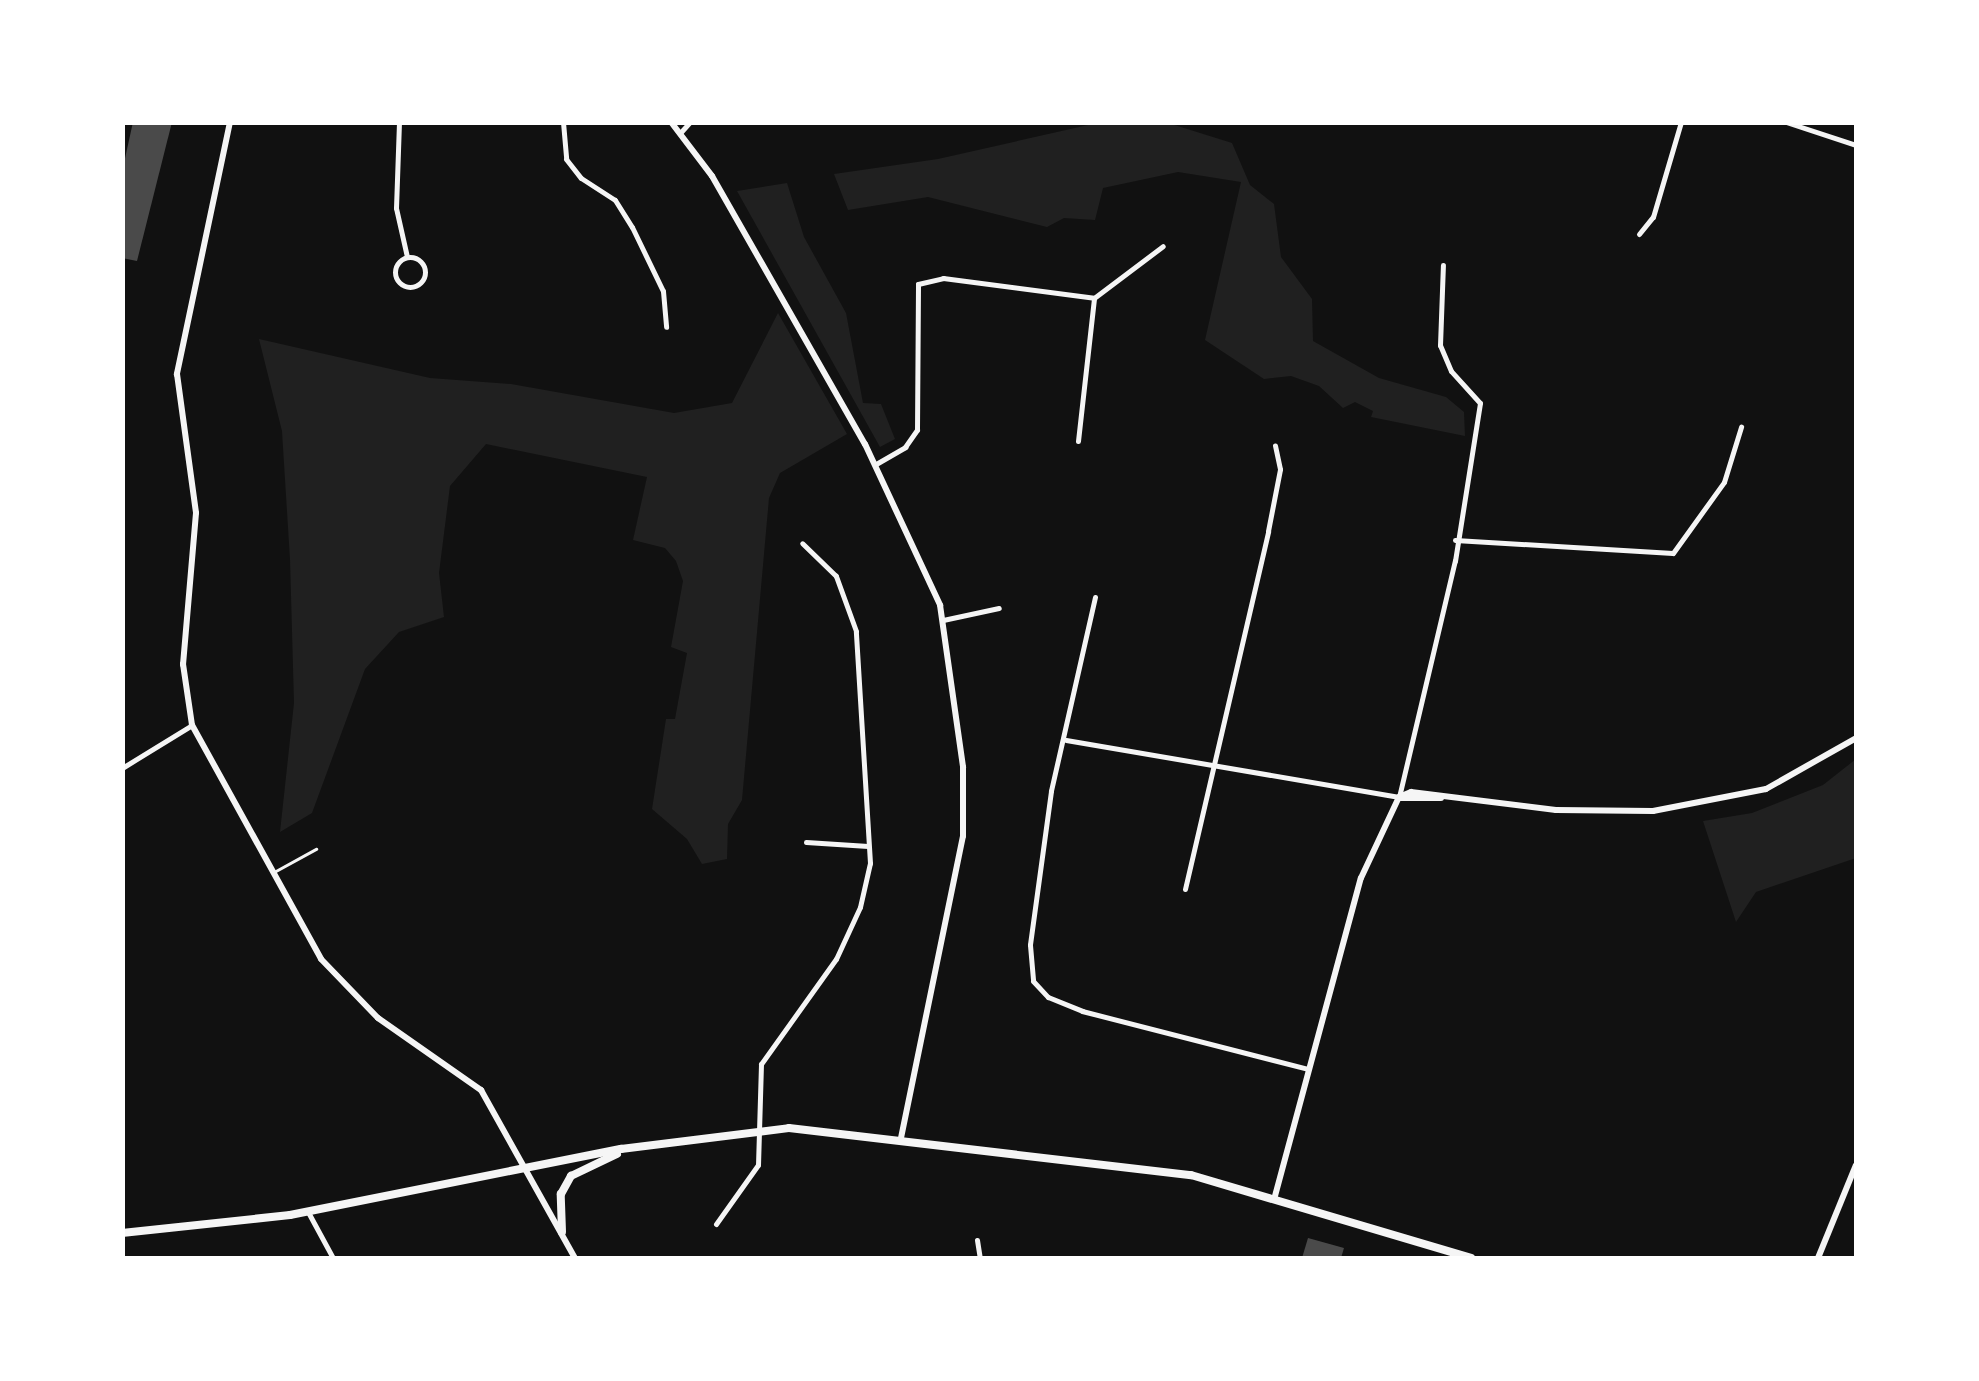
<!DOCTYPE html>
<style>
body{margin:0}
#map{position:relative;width:1979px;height:1381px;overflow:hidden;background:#111;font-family:"Archivo Narrow",sans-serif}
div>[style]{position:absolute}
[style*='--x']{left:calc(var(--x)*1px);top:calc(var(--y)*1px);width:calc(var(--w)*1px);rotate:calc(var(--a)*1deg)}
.green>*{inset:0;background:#202020}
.building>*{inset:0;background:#4a4a4a}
.service>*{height:2.5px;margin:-1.25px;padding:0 1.25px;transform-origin:1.25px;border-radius:1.25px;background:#f5f5f5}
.minor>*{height:5px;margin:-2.5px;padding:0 2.5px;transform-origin:2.5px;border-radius:2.5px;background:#f5f5f5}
.minor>.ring{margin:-2.5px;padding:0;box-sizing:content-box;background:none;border:5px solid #f5f5f5;border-radius:50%}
.tertiary>*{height:6px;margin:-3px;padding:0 3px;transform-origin:3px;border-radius:3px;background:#f5f5f5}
.secondary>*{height:8px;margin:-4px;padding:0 4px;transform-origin:4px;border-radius:4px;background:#f5f5f5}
span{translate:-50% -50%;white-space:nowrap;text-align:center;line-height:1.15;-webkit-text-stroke:10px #fff;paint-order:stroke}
.frame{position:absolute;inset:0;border:125px solid #fff;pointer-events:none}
</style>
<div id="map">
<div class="green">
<i style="clip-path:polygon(1097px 123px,1168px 123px,1232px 143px,1250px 185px,1274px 204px,1281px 257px,1312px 299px,1313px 341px,1379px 378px,1446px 397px,1464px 412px,1465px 436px,1371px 417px,1373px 411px,1355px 402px,1343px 408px,1319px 386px,1291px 376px,1264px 379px,1205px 340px,1241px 182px,1178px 172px,1103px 188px,1095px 220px,1064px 218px,1047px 227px,928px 197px,848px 210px,834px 174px,938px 159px)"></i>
<i style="clip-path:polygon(787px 183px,804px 237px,846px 313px,863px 403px,881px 404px,895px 439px,880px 447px,737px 191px)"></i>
<i style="clip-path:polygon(778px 313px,847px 434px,780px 473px,769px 498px,742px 800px,728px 824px,727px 859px,702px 864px,687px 839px,652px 809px,666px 719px,675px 719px,687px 653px,671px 647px,683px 581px,676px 561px,665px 548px,633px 540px,647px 477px,486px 444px,450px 486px,439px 573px,444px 617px,399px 632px,365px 669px,312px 813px,280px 832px,294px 703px,290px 559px,282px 431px,259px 339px,430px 378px,511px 384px,674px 413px,732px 403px)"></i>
<i style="clip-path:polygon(1856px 759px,1856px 858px,1756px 892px,1736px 922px,1703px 821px,1752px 813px,1823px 785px)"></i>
</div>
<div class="building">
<i style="clip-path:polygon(133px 122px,172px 122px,137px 261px,122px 258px,122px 172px)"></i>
<i style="clip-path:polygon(1308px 1238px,1344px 1248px,1341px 1258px,1302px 1258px)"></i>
</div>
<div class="service">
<i style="--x:274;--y:872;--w:48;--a:-28.7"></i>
</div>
<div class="minor">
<i style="--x:399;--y:122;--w:86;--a:92"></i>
<i style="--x:396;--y:208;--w:50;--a:77.3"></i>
<i style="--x:563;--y:122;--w:37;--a:85"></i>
<i style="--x:566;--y:159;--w:24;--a:52"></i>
<i style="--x:581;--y:178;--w:40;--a:32.9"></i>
<i style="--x:615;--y:200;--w:32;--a:58"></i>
<i style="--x:632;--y:227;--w:71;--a:64.2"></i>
<i style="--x:663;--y:291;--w:36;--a:85"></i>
<i style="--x:1786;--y:122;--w:74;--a:18.2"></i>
<i style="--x:680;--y:133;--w:15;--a:-48"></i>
<i style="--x:1639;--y:234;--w:22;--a:-51"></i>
<i style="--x:1653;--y:217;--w:99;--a:-73.6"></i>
<i class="ring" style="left:395px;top:257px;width:25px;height:25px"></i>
<i style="--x:1078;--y:441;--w:144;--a:-83.6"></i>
<i style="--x:876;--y:464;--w:34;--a:-30"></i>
<i style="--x:905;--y:447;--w:21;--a:-55"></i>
<i style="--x:917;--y:430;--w:146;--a:-89.6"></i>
<i style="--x:918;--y:284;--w:26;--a:-13"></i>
<i style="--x:943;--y:278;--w:152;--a:7.5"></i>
<i style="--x:1094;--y:298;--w:86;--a:-37"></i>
<i style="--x:1455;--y:540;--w:218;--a:3.4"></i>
<i style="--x:1673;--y:553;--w:87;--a:-54.3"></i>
<i style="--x:1724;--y:482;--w:58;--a:-72.8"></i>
<i style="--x:1095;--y:597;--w:199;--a:102.8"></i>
<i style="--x:1051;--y:791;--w:155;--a:97.8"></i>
<i style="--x:1030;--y:945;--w:36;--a:85"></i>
<i style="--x:1033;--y:981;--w:22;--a:47"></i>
<i style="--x:1048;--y:997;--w:37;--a:22"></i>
<i style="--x:1082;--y:1011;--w:233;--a:14.4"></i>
<i style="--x:943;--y:620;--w:57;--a:-12.1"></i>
<i style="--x:1066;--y:740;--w:338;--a:9.7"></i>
<i style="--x:1399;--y:797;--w:243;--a:-76.7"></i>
<i style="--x:1455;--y:561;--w:160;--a:-81"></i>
<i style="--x:1480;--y:403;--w:43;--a:-132.2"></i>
<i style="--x:1451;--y:371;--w:28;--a:-113"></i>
<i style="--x:1440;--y:345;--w:80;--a:-87.9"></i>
<i style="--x:122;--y:768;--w:82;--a:-31.6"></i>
<i style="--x:806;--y:842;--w:62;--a:3.7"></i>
<i style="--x:1185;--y:889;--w:367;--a:-76.9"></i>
<i style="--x:1268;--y:531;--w:63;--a:-79"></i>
<i style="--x:1280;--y:469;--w:24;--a:-102"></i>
<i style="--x:308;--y:1212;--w:52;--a:61.5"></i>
<i style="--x:716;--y:1224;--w:72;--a:-54.6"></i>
<i style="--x:758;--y:1165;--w:101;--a:-88.3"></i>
<i style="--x:761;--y:1064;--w:129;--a:-54.5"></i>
<i style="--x:836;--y:959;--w:57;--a:-65.2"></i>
<i style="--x:860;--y:907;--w:45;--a:-77.2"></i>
<i style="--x:870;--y:863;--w:232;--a:-93.5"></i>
<i style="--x:856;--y:631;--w:59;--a:-110"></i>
<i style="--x:836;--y:576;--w:47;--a:-135.9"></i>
<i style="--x:977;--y:1240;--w:18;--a:81"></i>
</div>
<div class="tertiary">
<i style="--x:230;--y:122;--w:258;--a:101.9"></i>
<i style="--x:177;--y:374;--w:140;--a:82.2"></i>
<i style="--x:196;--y:513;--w:152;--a:94.9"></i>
<i style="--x:183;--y:664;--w:62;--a:81.6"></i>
<i style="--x:192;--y:725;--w:267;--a:61.1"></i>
<i style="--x:321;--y:959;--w:82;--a:46"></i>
<i style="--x:378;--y:1018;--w:126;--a:35"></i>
<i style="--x:481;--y:1090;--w:193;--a:60.8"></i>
<i style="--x:671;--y:122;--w:68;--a:52.8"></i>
<i style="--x:712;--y:176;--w:309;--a:60.3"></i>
<i style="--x:865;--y:444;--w:178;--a:65"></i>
<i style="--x:940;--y:605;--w:164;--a:81.9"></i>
<i style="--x:963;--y:767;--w:69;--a:90"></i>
<i style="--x:963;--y:836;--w:308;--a:101.6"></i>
<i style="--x:1399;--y:797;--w:13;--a:-23"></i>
<i style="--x:1411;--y:792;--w:146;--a:7.1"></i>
<i style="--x:1556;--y:810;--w:97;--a:0.6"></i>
<i style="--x:1653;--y:811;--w:115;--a:-11"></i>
<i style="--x:1766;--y:789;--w:103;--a:-29.5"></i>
<i style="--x:1400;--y:798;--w:41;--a:0"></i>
<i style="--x:1275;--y:1196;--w:329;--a:-74.9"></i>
<i style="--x:1361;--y:878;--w:89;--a:-64.9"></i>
<i style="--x:1818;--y:1258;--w:100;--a:-67.8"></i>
</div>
<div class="secondary">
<i style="--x:562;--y:1232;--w:38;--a:-92"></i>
<i style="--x:561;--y:1194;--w:21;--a:-61"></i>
<i style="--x:571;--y:1176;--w:51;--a:-25.6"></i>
<i style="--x:122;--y:1233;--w:169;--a:-6.1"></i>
<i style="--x:290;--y:1215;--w:338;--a:-11.3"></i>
<i style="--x:621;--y:1149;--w:169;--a:-7.1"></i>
<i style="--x:789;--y:1128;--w:405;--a:6.7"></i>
<i style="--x:1191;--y:1175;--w:292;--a:16.5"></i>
</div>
<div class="frame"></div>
</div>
